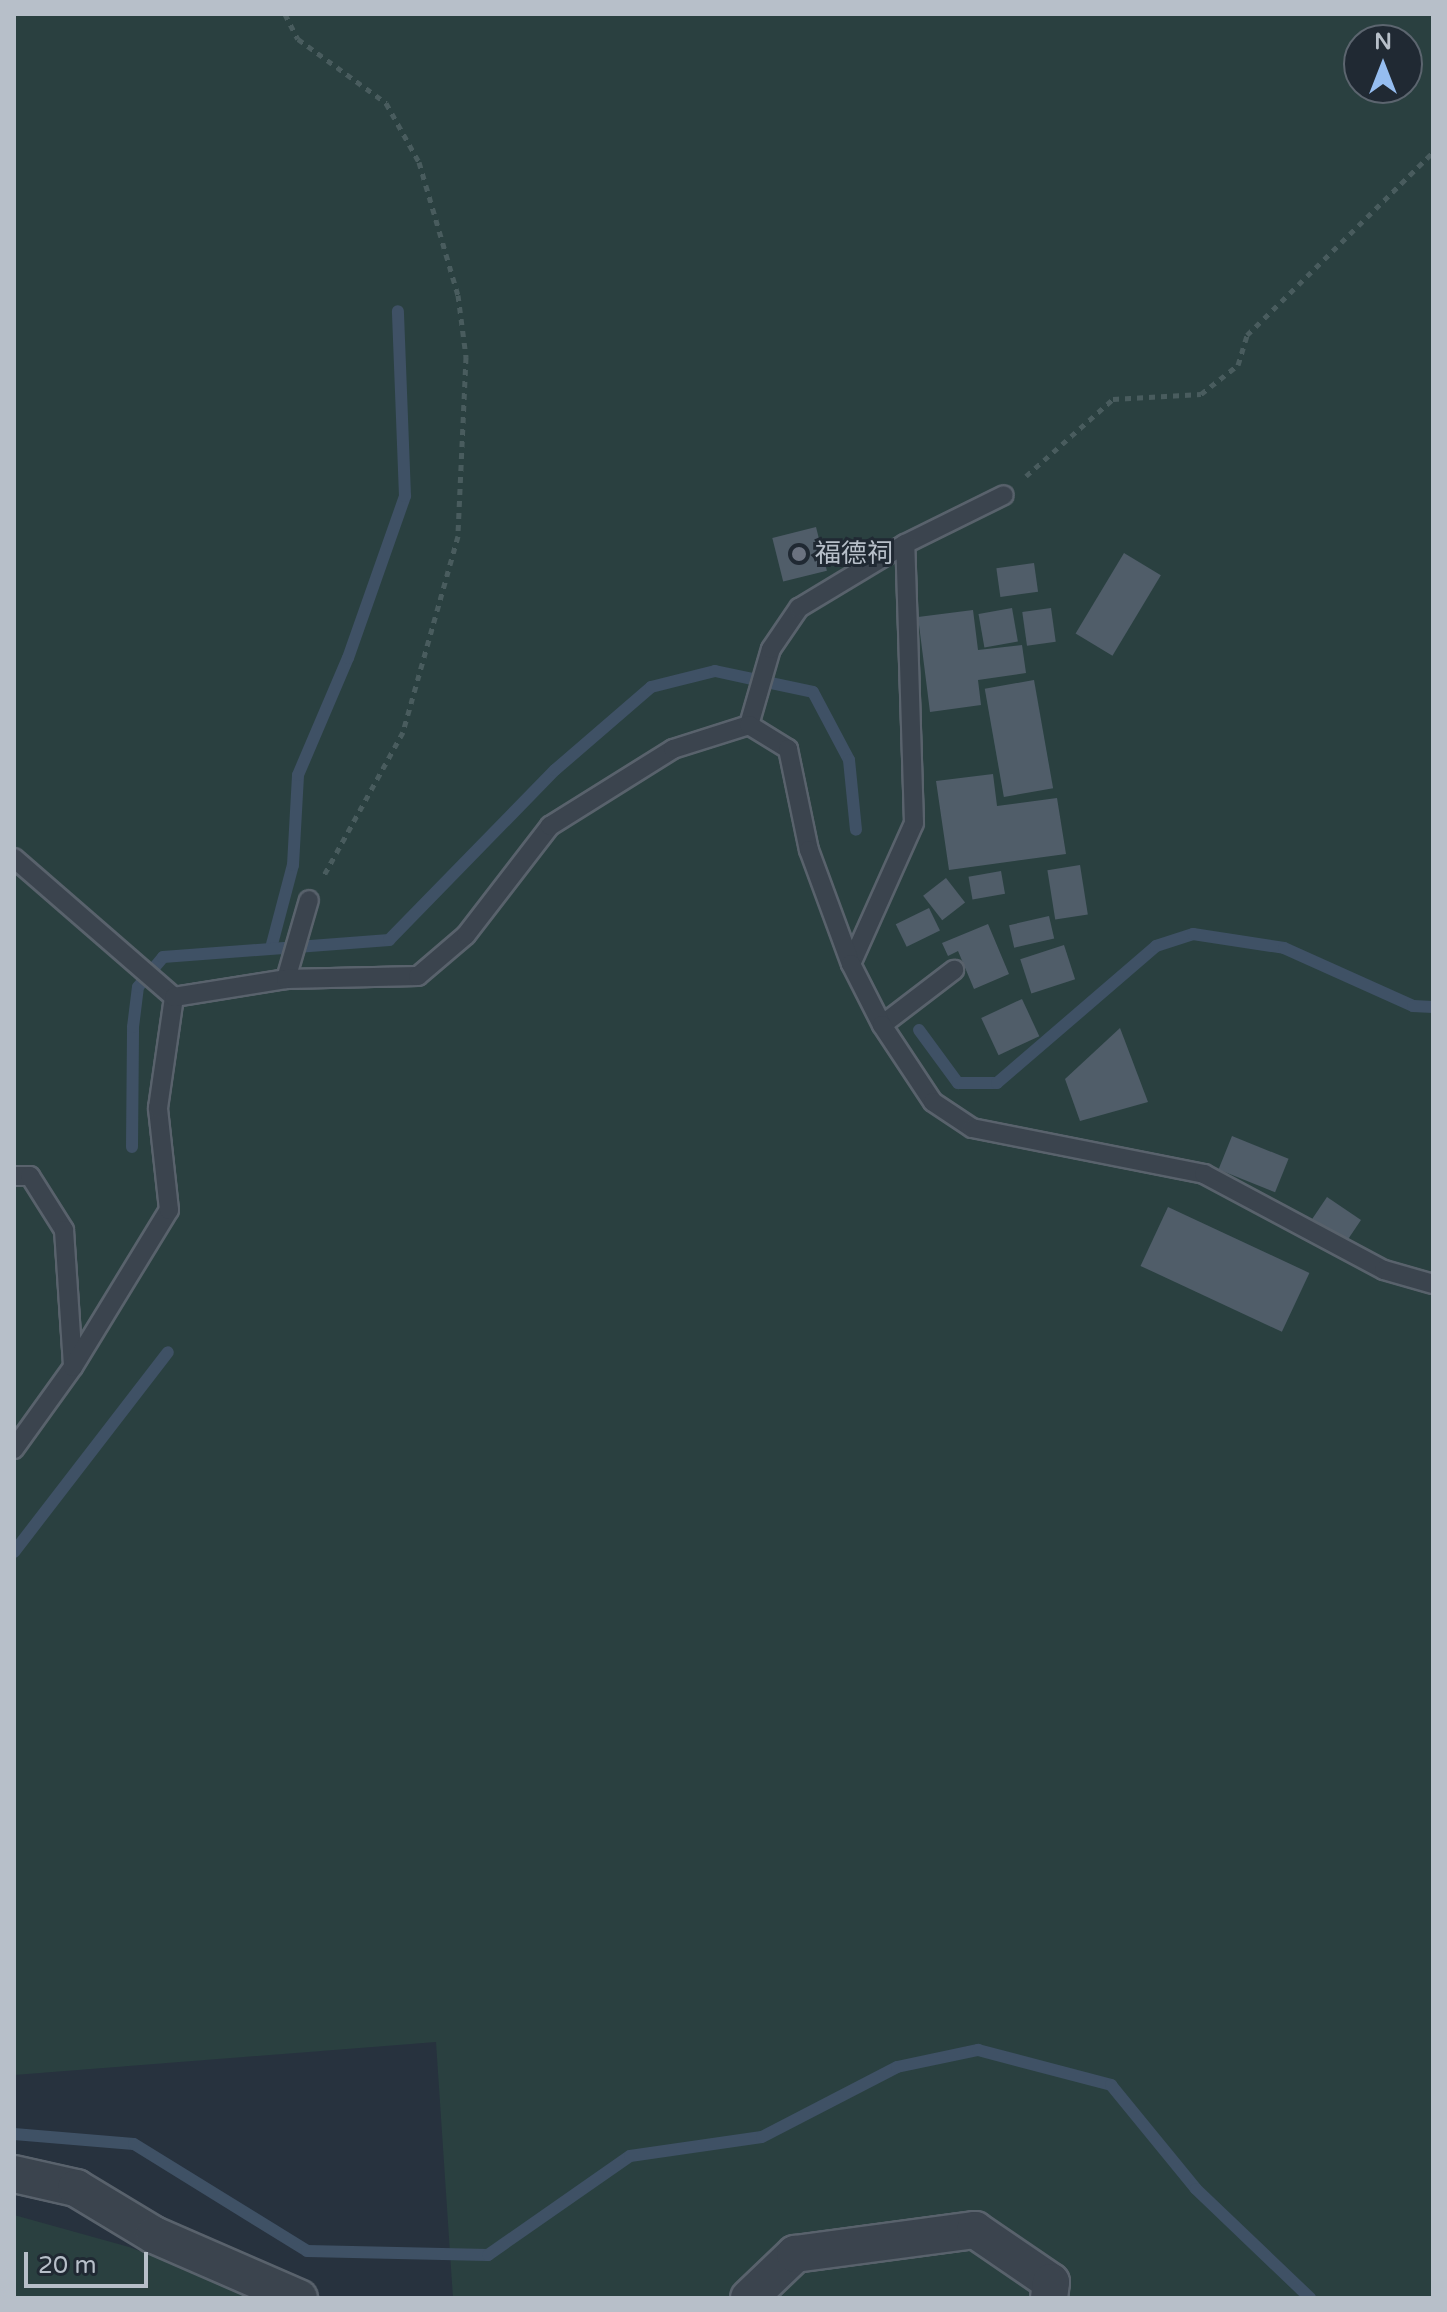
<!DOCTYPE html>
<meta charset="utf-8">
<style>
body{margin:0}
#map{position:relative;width:1447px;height:2312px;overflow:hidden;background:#27323e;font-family:"Varela Round","Noto Sans TC",sans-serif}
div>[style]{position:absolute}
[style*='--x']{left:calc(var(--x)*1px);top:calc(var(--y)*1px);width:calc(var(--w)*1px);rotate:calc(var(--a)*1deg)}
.green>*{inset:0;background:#2a4040}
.stream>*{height:12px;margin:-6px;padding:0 6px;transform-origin:6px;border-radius:6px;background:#3f5165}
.building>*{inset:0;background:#505d69;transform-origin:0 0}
.path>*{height:5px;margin-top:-2.5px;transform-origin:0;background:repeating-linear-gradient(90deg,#495c5e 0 6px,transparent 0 12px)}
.roads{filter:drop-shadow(2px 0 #59626c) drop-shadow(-2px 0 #59626c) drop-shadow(0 2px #59626c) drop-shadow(0 -2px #59626c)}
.service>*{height:18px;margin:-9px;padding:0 9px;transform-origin:9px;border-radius:9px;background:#3b444e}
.minor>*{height:36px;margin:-18px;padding:0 18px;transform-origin:18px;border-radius:18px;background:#3b444e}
.dots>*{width:22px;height:22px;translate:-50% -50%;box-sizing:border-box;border:4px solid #202933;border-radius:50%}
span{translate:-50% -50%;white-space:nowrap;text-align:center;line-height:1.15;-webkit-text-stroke:6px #202933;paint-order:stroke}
.poi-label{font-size:26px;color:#b7bfc9}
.left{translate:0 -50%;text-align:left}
.frame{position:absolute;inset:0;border:16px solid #b7bfc9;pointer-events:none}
.north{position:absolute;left:1343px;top:24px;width:80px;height:80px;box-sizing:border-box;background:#202933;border:2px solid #5c656f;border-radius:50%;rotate:0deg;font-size:22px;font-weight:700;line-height:32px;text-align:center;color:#b7bfc9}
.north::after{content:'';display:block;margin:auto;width:28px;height:36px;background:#95bdf0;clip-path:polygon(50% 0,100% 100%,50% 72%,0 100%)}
.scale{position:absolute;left:24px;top:2252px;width:124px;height:36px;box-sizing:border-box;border:4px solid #b7bfc9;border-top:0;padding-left:10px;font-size:24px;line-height:28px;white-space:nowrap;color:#b7bfc9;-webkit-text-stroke:6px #202933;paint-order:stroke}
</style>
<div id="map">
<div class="green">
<i style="clip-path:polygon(evenodd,14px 14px,1433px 14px,1433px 2298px,453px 2298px,436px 2042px,14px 2075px,14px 14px,1359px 40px,1407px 40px,1407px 88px,1359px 88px,1359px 40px)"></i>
<i style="clip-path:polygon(14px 2215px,129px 2247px,265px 2298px,14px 2298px)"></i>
</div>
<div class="stream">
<i style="--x:271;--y:948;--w:86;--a:-75.2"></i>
<i style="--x:293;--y:865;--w:90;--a:-86.8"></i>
<i style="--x:298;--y:775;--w:127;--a:-66.9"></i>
<i style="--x:348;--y:658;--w:172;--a:-70.6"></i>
<i style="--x:405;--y:496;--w:185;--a:-92.2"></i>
<i style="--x:919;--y:1030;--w:66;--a:53.7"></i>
<i style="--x:958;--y:1083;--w:39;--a:0"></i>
<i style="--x:997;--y:1083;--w:210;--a:-40.7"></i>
<i style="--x:1156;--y:946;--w:39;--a:-18"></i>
<i style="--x:1193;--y:934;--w:92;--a:8.7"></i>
<i style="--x:1284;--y:948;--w:141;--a:24.2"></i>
<i style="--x:1413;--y:1006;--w:20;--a:3"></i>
<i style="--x:132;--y:1147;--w:120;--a:-89.5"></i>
<i style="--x:133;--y:1027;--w:40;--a:-82.9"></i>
<i style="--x:138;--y:987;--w:39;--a:-50"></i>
<i style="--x:163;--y:957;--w:227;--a:-4.3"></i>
<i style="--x:389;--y:940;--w:238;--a:-45.7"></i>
<i style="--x:555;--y:770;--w:127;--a:-40.8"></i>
<i style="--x:651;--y:687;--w:66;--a:-14"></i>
<i style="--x:715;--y:671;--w:100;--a:12.1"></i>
<i style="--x:813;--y:692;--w:77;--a:62.1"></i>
<i style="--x:849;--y:760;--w:70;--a:84.3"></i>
<i style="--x:14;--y:1552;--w:252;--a:-52.4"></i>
<i style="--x:14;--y:2134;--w:120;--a:4.8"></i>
<i style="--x:134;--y:2144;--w:203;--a:31.7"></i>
<i style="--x:307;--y:2251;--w:181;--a:1.3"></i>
<i style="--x:488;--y:2255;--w:173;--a:-34.9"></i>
<i style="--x:630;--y:2156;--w:133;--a:-8.2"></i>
<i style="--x:762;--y:2137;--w:152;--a:-27.4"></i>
<i style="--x:897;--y:2067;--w:83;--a:-11.9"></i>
<i style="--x:978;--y:2050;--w:138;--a:14.7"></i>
<i style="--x:1111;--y:2085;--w:134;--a:50.7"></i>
<i style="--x:1196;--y:2189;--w:158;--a:43.7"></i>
</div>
<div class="building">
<i style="left:816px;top:527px;width:45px;height:45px;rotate:76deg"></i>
<i style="left:1124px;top:553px;width:43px;height:94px;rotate:31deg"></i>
<i style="left:1034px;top:563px;width:29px;height:38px;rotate:82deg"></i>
<i style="left:1012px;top:608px;width:34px;height:34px;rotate:80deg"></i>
<i style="left:1051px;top:608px;width:34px;height:29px;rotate:82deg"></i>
<i style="clip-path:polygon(973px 610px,978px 650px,1022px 645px,1026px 673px,978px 680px,981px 705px,930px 712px,918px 617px)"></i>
<i style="left:1034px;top:680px;width:110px;height:50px;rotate:80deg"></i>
<i style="clip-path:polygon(993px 774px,997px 806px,1057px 798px,1066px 854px,949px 870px,936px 781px)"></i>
<i style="left:1080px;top:865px;width:50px;height:33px;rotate:81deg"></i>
<i style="left:1001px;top:871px;width:23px;height:33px;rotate:80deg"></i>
<i style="left:946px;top:878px;width:31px;height:29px;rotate:52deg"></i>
<i style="left:929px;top:908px;width:25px;height:37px;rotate:64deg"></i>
<i style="left:1049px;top:916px;width:23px;height:41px;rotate:77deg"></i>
<i style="clip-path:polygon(988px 924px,1009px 974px,974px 989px,958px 951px,948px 956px,942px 943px)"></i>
<i style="left:1064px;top:945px;width:36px;height:46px;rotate:72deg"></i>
<i style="left:1022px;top:999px;width:41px;height:45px;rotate:65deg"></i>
<i style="clip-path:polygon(1120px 1028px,1148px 1102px,1080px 1121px,1065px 1079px)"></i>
<i style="left:1232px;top:1136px;width:61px;height:36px;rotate:22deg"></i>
<i style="left:1327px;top:1197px;width:41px;height:28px;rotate:34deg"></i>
<i style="left:1168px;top:1207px;width:156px;height:65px;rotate:25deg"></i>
</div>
<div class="path">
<i style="--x:285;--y:14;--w:28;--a:63"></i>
<i style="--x:298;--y:39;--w:109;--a:36"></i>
<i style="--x:386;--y:103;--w:68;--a:60.8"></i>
<i style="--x:419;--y:162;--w:139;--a:73.7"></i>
<i style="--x:458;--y:295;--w:63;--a:82.6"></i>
<i style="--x:466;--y:357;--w:179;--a:92.6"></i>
<i style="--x:458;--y:536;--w:204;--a:105.7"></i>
<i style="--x:403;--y:732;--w:163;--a:118.9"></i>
<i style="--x:1026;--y:476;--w:116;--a:-41.5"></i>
<i style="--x:1113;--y:399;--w:88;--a:-3.3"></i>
<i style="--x:1201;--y:394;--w:47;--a:-38.1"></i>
<i style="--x:1238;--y:365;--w:31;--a:-73"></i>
<i style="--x:1247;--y:335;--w:261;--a:-44.5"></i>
</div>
<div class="roads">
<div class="service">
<i style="--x:749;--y:725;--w:79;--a:-73.9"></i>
<i style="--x:771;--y:649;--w:50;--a:-55.7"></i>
<i style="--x:799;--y:608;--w:124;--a:-31.1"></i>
<i style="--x:905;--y:544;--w:110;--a:-26.3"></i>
<i style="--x:14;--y:858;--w:212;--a:41"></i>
<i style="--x:851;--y:964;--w:154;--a:-65.9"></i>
<i style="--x:914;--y:823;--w:279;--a:-91.8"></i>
<i style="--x:286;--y:979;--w:82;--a:-73.8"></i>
<i style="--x:882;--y:1025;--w:91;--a:-37.4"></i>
<i style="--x:14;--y:1176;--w:16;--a:0"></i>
<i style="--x:30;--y:1176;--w:64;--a:57.8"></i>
<i style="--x:64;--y:1230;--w:137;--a:86.2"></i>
<i style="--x:14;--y:1449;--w:101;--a:-54.3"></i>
<i style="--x:73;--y:1367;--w:184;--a:-58.6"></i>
<i style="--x:169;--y:1210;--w:103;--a:-96.2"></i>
<i style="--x:158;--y:1108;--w:112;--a:-81.8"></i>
<i style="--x:174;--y:997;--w:113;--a:-9.1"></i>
<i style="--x:286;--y:979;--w:132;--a:-1.3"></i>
<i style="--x:418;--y:976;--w:63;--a:-40.5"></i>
<i style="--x:466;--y:935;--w:138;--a:-52.4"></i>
<i style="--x:550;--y:826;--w:145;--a:-32"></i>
<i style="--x:673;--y:749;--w:80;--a:-17.5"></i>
<i style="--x:749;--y:725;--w:46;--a:31.6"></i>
<i style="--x:788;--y:749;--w:103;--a:78.3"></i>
<i style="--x:809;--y:850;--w:121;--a:69.8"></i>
<i style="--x:851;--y:964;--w:68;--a:63.1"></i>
<i style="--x:882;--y:1025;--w:92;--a:56.5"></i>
<i style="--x:933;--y:1102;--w:47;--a:33.7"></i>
<i style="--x:972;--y:1128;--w:237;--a:11.2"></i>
<i style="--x:1204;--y:1174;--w:204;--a:28.1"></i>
<i style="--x:1384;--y:1270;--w:51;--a:15.9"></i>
</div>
<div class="minor">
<i style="--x:14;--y:2174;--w:64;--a:12.7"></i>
<i style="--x:76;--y:2188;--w:91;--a:31.1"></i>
<i style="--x:154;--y:2235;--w:158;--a:23.5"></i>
<i style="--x:749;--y:2298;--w:64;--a:-43.7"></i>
<i style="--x:795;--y:2254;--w:182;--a:-7.6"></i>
<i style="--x:975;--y:2230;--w:92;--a:34.4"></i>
<i style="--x:1051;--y:2282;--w:16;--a:97"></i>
</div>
</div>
<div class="dots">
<i style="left:799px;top:554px;background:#6b7280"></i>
</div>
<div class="poi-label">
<span class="left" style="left:815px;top:554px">福德祠</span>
</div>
<div class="frame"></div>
<div class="north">N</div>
<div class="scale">20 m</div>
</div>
